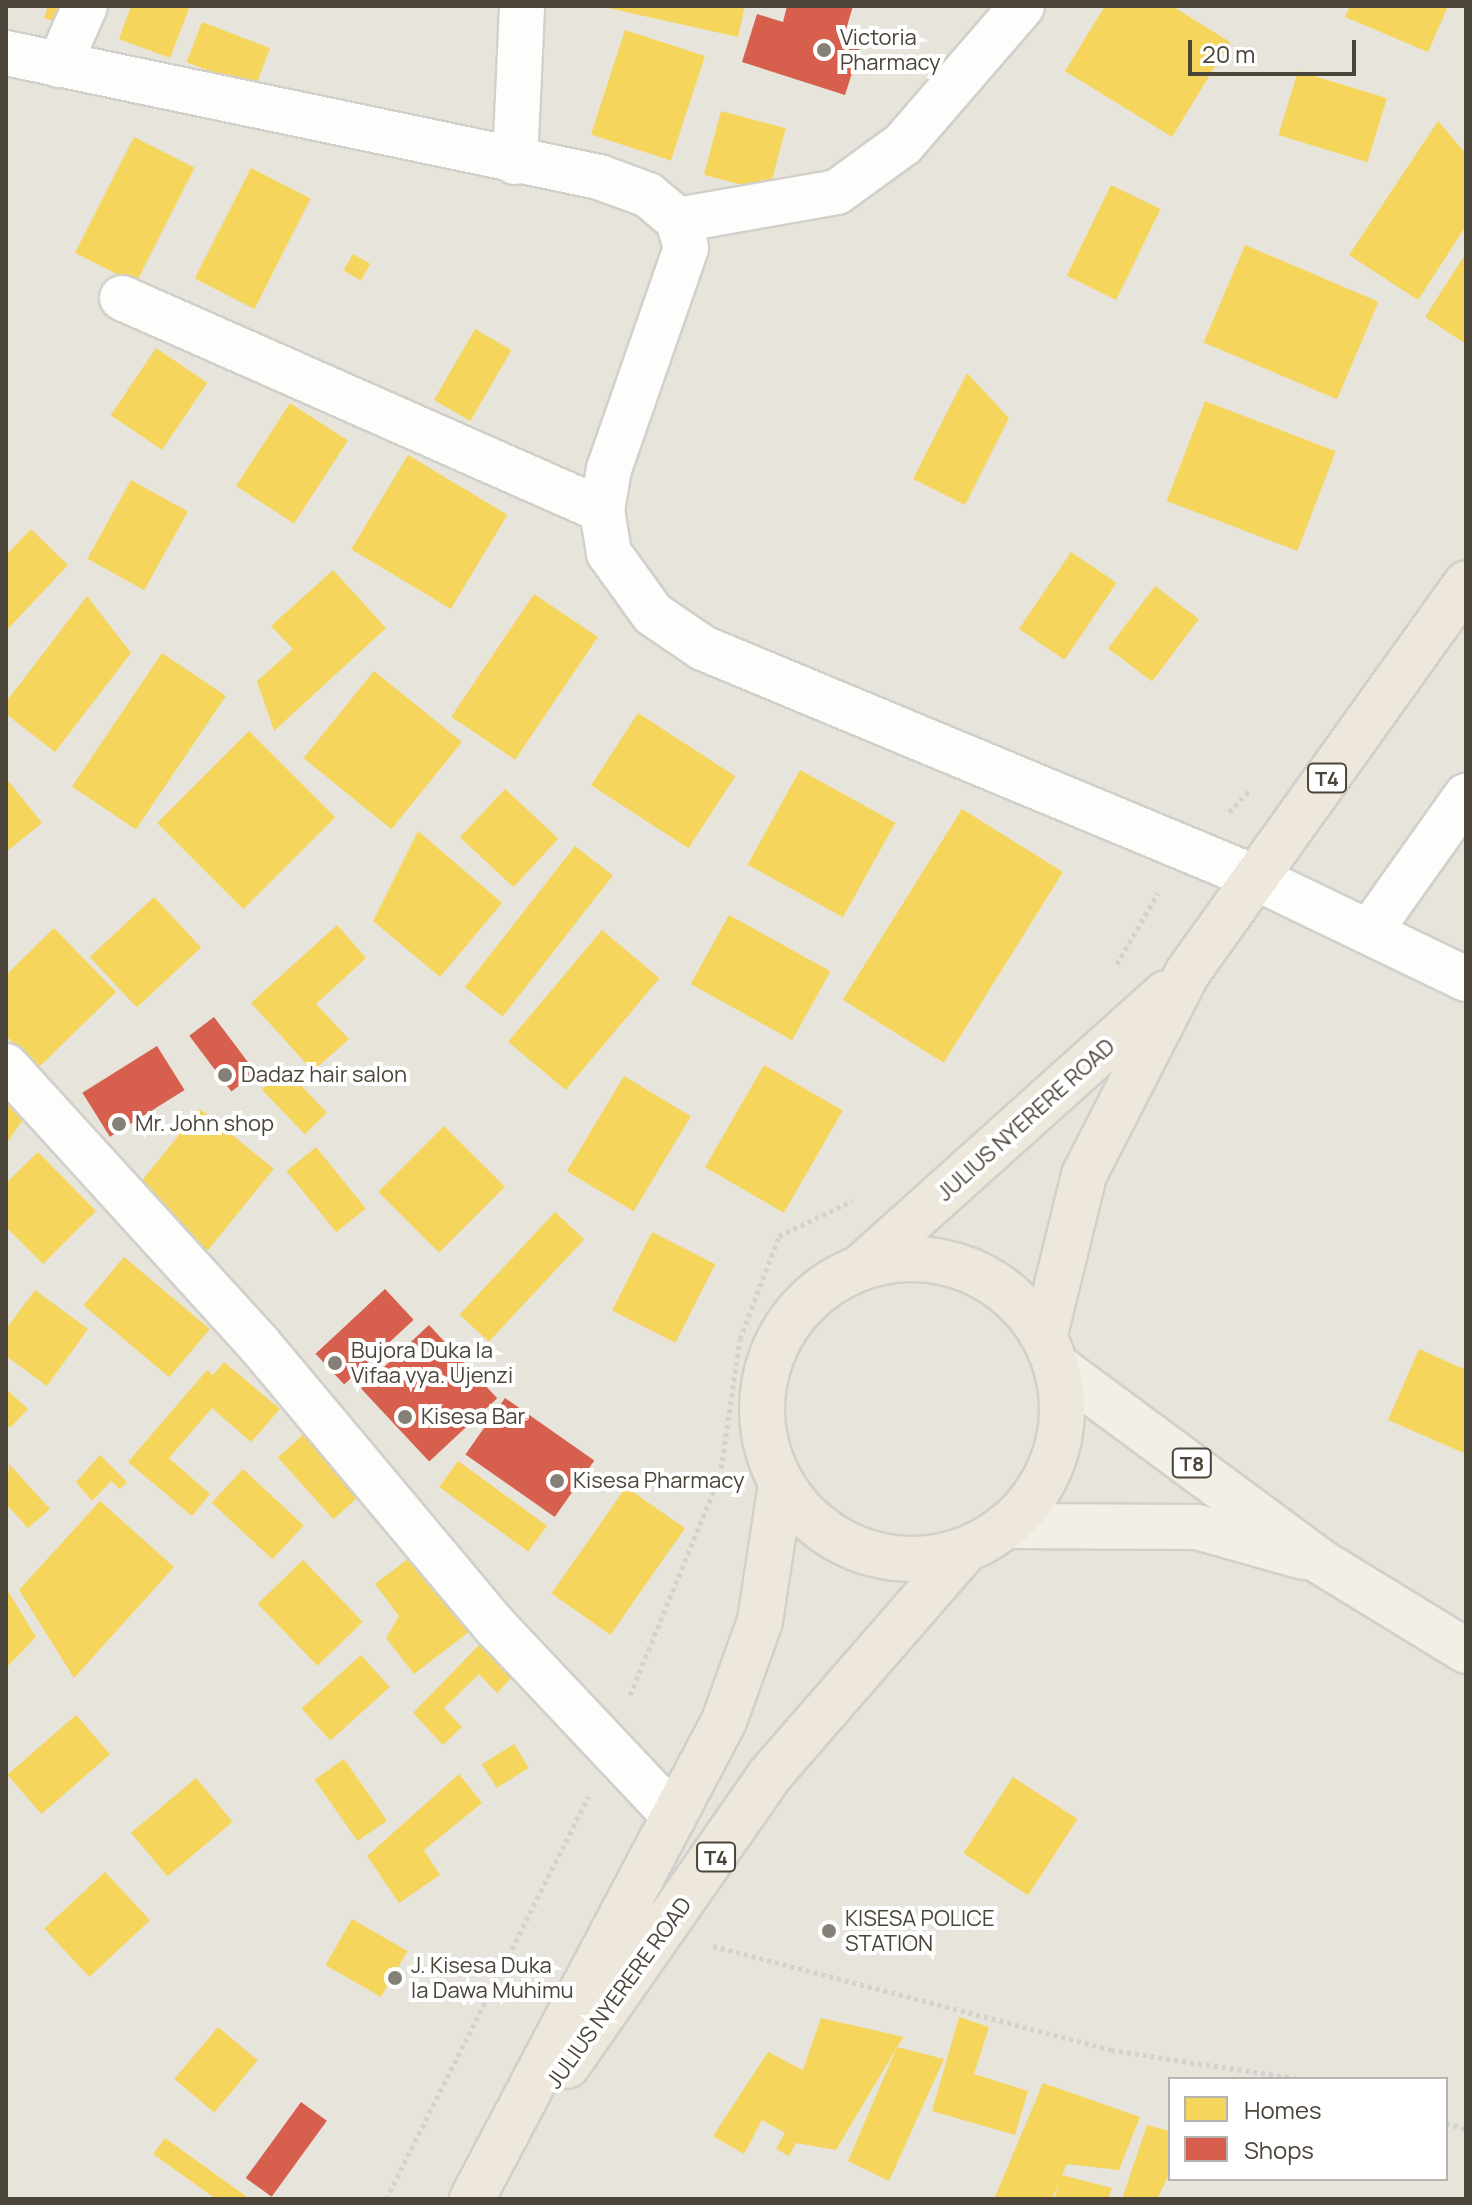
<!DOCTYPE html>
<style>
body{margin:0}
#map{position:relative;width:1472px;height:2205px;overflow:hidden;background:#f4f2ee;font-family:Manrope,sans-serif}
div>[style]{position:absolute}
[style*='--x']{left:calc(var(--x)*1px);top:calc(var(--y)*1px);width:calc(var(--w)*1px);rotate:calc(var(--a)*1deg)}
.residential>*{inset:0;background:#e7e4dc}
.homes>*{inset:0;background:#f6d55c;transform-origin:0 0}
.shops>*{inset:0;background:#d6604d;transform-origin:0 0}
.path>*{height:5px;margin-top:-2.5px;transform-origin:0;background:repeating-linear-gradient(90deg,#d3d2cc 0 4px,transparent 0 8px)}
.roads{filter:drop-shadow(2px 0 #d2d0cb) drop-shadow(-2px 0 #d2d0cb) drop-shadow(0 2px #d2d0cb) drop-shadow(0 -2px #d2d0cb)}
.minor>*{height:44px;margin:-22px;padding:0 22px;transform-origin:22px;border-radius:22px;background:#fdfdfc}
.major>*{height:44px;margin:-22px;padding:0 22px;transform-origin:22px;border-radius:22px;background:#f2efe6}
.highway>*{height:44px;margin:-22px;padding:0 22px;transform-origin:22px;border-radius:22px;background:#ede8db}
.highway>.ring{margin:-22px;padding:0;box-sizing:content-box;background:none;border:44px solid #ede8db;border-radius:50%}
.dots>*{width:22px;height:22px;translate:-50% -50%;box-sizing:border-box;border:4px solid #fff;border-radius:50%}
span{translate:-50% -50%;white-space:nowrap;text-align:center;line-height:1.15;-webkit-text-stroke:8px #fff;paint-order:stroke}
.shield-label span{padding:2px 6px;background:#fff;border:2px solid;border-radius:6px;-webkit-text-stroke-width:0}
.shield-label{font-size:20px;color:#4b4439;font-weight:700}
.poi-label{font-size:22px;color:#4b4439}
.left{translate:0 -50%;text-align:left}
.street-label{font-size:22px;color:#4b4439}
.frame{position:absolute;inset:0;border:8px solid #4b4439;pointer-events:none}
.legend{position:absolute;left:1168px;top:2077px;width:280px;height:104px;box-sizing:border-box;background:#fff;border:2px solid #b7b4b0;margin:0;padding:10px 14px;list-style:none;font-size:24px;color:#4b4439}
.legend li{display:flex;align-items:center;gap:16px;height:40px}
.legend b{width:40px;border:2px solid #b7b4b0}
.scale{position:absolute;left:1188px;top:40px;width:168px;height:36px;box-sizing:border-box;border:4px solid #4b4439;border-top:0;padding-left:10px;font-size:24px;line-height:28px;white-space:nowrap;color:#4b4439;-webkit-text-stroke:6px #fff;paint-order:stroke}
</style>
<div id="map">
<div class="residential">
<i style="clip-path:polygon(evenodd,6px 6px,1466px 6px,1466px 2199px,6px 2199px,6px 6px,1170px 2079px,1446px 2079px,1446px 2179px,1170px 2179px,1170px 2079px)"></i>
</div>
<div class="homes">
<i style="clip-path:polygon(48px 6px,76px 6px,69px 26px,44px 18px)"></i>
<i style="clip-path:polygon(131px 6px,190px 6px,170px 58px,119px 39px)"></i>
<i style="clip-path:polygon(599px 6px,745px 6px,738px 37px)"></i>
<i style="clip-path:polygon(1105px 6px,1172px 6px,1230px 42px,1172px 137px,1065px 71px)"></i>
<i style="clip-path:polygon(1350px 6px,1448px 6px,1428px 52px,1345px 17px)"></i>
<i style="left:202px;top:22px;width:73px;height:43px;rotate:21deg"></i>
<i style="left:625px;top:30px;width:84px;height:110px;rotate:18deg"></i>
<i style="left:1298px;top:71px;width:93px;height:67px;rotate:17deg"></i>
<i style="left:721px;top:111px;width:67px;height:66px;rotate:15deg"></i>
<i style="clip-path:polygon(1438px 121px,1466px 154px,1466px 226px,1418px 300px,1349px 255px)"></i>
<i style="left:134px;top:137px;width:68px;height:130px;rotate:27deg"></i>
<i style="left:251px;top:168px;width:67px;height:124px;rotate:27deg"></i>
<i style="left:1111px;top:185px;width:55px;height:101px;rotate:26deg"></i>
<i style="left:1245px;top:245px;width:145px;height:106px;rotate:23deg"></i>
<i style="clip-path:polygon(1466px 253px,1466px 344px,1425px 317px)"></i>
<i style="left:353px;top:254px;width:20px;height:19px;rotate:30deg"></i>
<i style="left:475px;top:329px;width:42px;height:82px;rotate:30deg"></i>
<i style="left:156px;top:348px;width:62px;height:81px;rotate:34deg"></i>
<i style="clip-path:polygon(967px 373px,1009px 418px,965px 505px,913px 479px)"></i>
<i style="left:1205px;top:401px;width:140px;height:107px;rotate:21deg"></i>
<i style="left:290px;top:403px;width:69px;height:99px;rotate:33deg"></i>
<i style="left:408px;top:455px;width:116px;height:110px;rotate:31deg"></i>
<i style="left:131px;top:480px;width:65px;height:90px;rotate:29deg"></i>
<i style="clip-path:polygon(31px 529px,68px 565px,6px 631px,6px 555px)"></i>
<i style="left:1071px;top:552px;width:55px;height:93px;rotate:34deg"></i>
<i style="clip-path:polygon(333px 570px,386px 628px,274px 731px,257px 681px,293px 649px,271px 626px)"></i>
<i style="left:1155px;top:586px;width:55px;height:78px;rotate:37deg"></i>
<i style="left:534px;top:594px;width:77px;height:148px;rotate:34deg"></i>
<i style="clip-path:polygon(87px 596px,131px 653px,55px 752px,6px 714px,6px 702px)"></i>
<i style="left:162px;top:653px;width:77px;height:161px;rotate:34deg"></i>
<i style="left:374px;top:671px;width:113px;height:112px;rotate:39deg"></i>
<i style="left:638px;top:713px;width:116px;height:86px;rotate:33deg"></i>
<i style="left:249px;top:731px;width:122px;height:130px;rotate:45deg"></i>
<i style="left:800px;top:770px;width:109px;height:108px;rotate:29deg"></i>
<i style="clip-path:polygon(6px 778px,42px 823px,6px 852px)"></i>
<i style="left:505px;top:789px;width:73px;height:66px;rotate:43deg"></i>
<i style="left:962px;top:809px;width:119px;height:225px;rotate:32deg"></i>
<i style="clip-path:polygon(418px 831px,502px 903px,440px 977px,373px 921px)"></i>
<i style="left:575px;top:846px;width:48px;height:179px;rotate:38deg"></i>
<i style="left:154px;top:897px;width:69px;height:88px;rotate:47deg"></i>
<i style="left:729px;top:915px;width:116px;height:79px;rotate:29deg"></i>
<i style="clip-path:polygon(337px 925px,366px 958px,316px 1004px,349px 1039px,313px 1071px,251px 1003px)"></i>
<i style="clip-path:polygon(54px 928px,116px 992px,38px 1068px,6px 1036px,6px 975px)"></i>
<i style="left:602px;top:930px;width:75px;height:146px;rotate:40deg"></i>
<i style="left:764px;top:1065px;width:91px;height:118px;rotate:30deg"></i>
<i style="left:284px;top:1068px;width:62px;height:31px;rotate:46deg"></i>
<i style="left:624px;top:1076px;width:78px;height:111px;rotate:31deg"></i>
<i style="clip-path:polygon(6px 1095px,29px 1111px,6px 1144px)"></i>
<i style="left:200px;top:1109px;width:95px;height:105px;rotate:39deg"></i>
<i style="left:444px;top:1126px;width:86px;height:93px;rotate:45deg"></i>
<i style="left:316px;top:1147px;width:79px;height:38px;rotate:51deg"></i>
<i style="clip-path:polygon(38px 1152px,96px 1211px,43px 1264px,6px 1227px,6px 1183px)"></i>
<i style="left:555px;top:1212px;width:40px;height:140px;rotate:43deg"></i>
<i style="left:652px;top:1232px;width:71px;height:88px;rotate:27deg"></i>
<i style="left:124px;top:1257px;width:112px;height:63px;rotate:40deg"></i>
<i style="clip-path:polygon(35px 1290px,88px 1329px,47px 1386px,6px 1356px,6px 1329px)"></i>
<i style="clip-path:polygon(1419px 1349px,1466px 1370px,1466px 1454px,1388px 1420px)"></i>
<i style="clip-path:polygon(224px 1362px,280px 1409px,251px 1442px,212px 1408px,169px 1458px,210px 1494px,192px 1516px,128px 1462px,207px 1370px,213px 1375px)"></i>
<i style="clip-path:polygon(6px 1389px,28px 1409px,10px 1428px,6px 1424px)"></i>
<i style="left:315px;top:1424px;width:83px;height:50px;rotate:48deg"></i>
<i style="clip-path:polygon(100px 1455px,127px 1482px,120px 1489px,111px 1481px,92px 1501px,76px 1482px)"></i>
<i style="left:458px;top:1461px;width:110px;height:32px;rotate:36deg"></i>
<i style="clip-path:polygon(9px 1464px,50px 1509px,28px 1528px,6px 1504px)"></i>
<i style="left:243px;top:1469px;width:83px;height:46px;rotate:43deg"></i>
<i style="left:626px;top:1487px;width:72px;height:130px;rotate:35deg"></i>
<i style="clip-path:polygon(100px 1501px,174px 1567px,74px 1678px,19px 1590px)"></i>
<i style="clip-path:polygon(417px 1552px,474px 1628px,414px 1674px,386px 1638px,399px 1616px,375px 1584px)"></i>
<i style="left:303px;top:1560px;width:86px;height:63px;rotate:46deg"></i>
<i style="clip-path:polygon(6px 1588px,36px 1637px,6px 1668px)"></i>
<i style="clip-path:polygon(482px 1642px,513px 1676px,497px 1693px,479px 1674px,444px 1708px,462px 1727px,443px 1745px,413px 1713px)"></i>
<i style="left:361px;top:1655px;width:43px;height:80px;rotate:48deg"></i>
<i style="left:76px;top:1715px;width:52px;height:91px;rotate:49deg"></i>
<i style="left:514px;top:1744px;width:28px;height:38px;rotate:58deg"></i>
<i style="left:344px;top:1759px;width:75px;height:36px;rotate:55deg"></i>
<i style="clip-path:polygon(459px 1774px,482px 1803px,424px 1850px,440px 1875px,399px 1903px,367px 1856px)"></i>
<i style="left:1013px;top:1777px;width:77px;height:91px;rotate:33deg"></i>
<i style="left:196px;top:1778px;width:57px;height:85px;rotate:50deg"></i>
<i style="left:105px;top:1872px;width:66px;height:83px;rotate:47deg"></i>
<i style="left:352px;top:1919px;width:64px;height:53px;rotate:30deg"></i>
<i style="clip-path:polygon(959px 2017px,989px 2027px,974px 2074px,1028px 2091px,1015px 2135px,932px 2111px)"></i>
<i style="clip-path:polygon(821px 2018px,904px 2037px,897px 2047px,944px 2059px,889px 2181px,848px 2161px,897px 2047px,836px 2150px,796px 2143px,789px 2156px,776px 2149px,785px 2133px,762px 2120px,744px 2154px,713px 2136px,768px 2052px,803px 2070px)"></i>
<i style="left:218px;top:2027px;width:52px;height:68px;rotate:40deg"></i>
<i style="clip-path:polygon(1043px 2083px,1140px 2117px,1119px 2170px,1067px 2164px,1062px 2175px,1112px 2188px,1108px 2199px,1054px 2199px,1059px 2183px,1052px 2199px,994px 2199px)"></i>
<i style="clip-path:polygon(1147px 2125px,1170px 2131px,1170px 2173px,1157px 2199px,1122px 2199px)"></i>
<i style="clip-path:polygon(165px 2138px,250px 2199px,216px 2199px,153px 2154px)"></i>
</div>
<div class="shops">
<i style="clip-path:polygon(787px 6px,853px 6px,842px 43px,860px 48px,845px 95px,742px 62px,757px 14px,783px 22px)"></i>
<i style="left:214px;top:1017px;width:70px;height:31px;rotate:53deg"></i>
<i style="left:157px;top:1046px;width:52px;height:88px;rotate:58deg"></i>
<i style="left:385px;top:1289px;width:42px;height:95px;rotate:47deg"></i>
<i style="left:429px;top:1325px;width:100px;height:93px;rotate:47deg"></i>
<i style="left:505px;top:1398px;width:109px;height:69px;rotate:35deg"></i>
<i style="left:301px;top:2102px;width:32px;height:94px;rotate:36deg"></i>
</div>
<div class="path">
<i style="--x:1229;--y:812;--w:30;--a:-46"></i>
<i style="--x:1117;--y:964;--w:82;--a:-60"></i>
<i style="--x:630;--y:1695;--w:237;--a:-67.7"></i>
<i style="--x:720;--y:1476;--w:138;--a:-81.7"></i>
<i style="--x:740;--y:1339;--w:110;--a:-69.3"></i>
<i style="--x:779;--y:1236;--w:81;--a:-25.6"></i>
<i style="--x:713;--y:1946;--w:411;--a:14.6"></i>
<i style="--x:1111;--y:2050;--w:191;--a:8.7"></i>
<i style="--x:1446;--y:2123;--w:21;--a:17"></i>
<i style="--x:386;--y:2199;--w:450;--a:-63.3"></i>
</div>
<div class="roads">
<div class="minor">
<i style="--x:6;--y:53;--w:606;--a:11.81"></i>
<i style="--x:599;--y:177;--w:52;--a:20.2"></i>
<i style="--x:648;--y:195;--w:39;--a:40"></i>
<i style="--x:678;--y:220;--w:29;--a:74"></i>
<i style="--x:686;--y:248;--w:234;--a:109.2"></i>
<i style="--x:609;--y:469;--w:42;--a:99.7"></i>
<i style="--x:602;--y:510;--w:44;--a:80.8"></i>
<i style="--x:609;--y:553;--w:75;--a:54.2"></i>
<i style="--x:653;--y:614;--w:60;--a:34.2"></i>
<i style="--x:703;--y:648;--w:599;--a:22.58"></i>
<i style="--x:1256;--y:878;--w:233;--a:25.7"></i>
<i style="--x:59;--y:65;--w:64;--a:-66.2"></i>
<i style="--x:515;--y:162;--w:156;--a:-87.4"></i>
<i style="--x:678;--y:220;--w:161;--a:-10"></i>
<i style="--x:837;--y:192;--w:82;--a:-36"></i>
<i style="--x:903;--y:144;--w:182;--a:-49.2"></i>
<i style="--x:122;--y:298;--w:525;--a:23.83"></i>
<i style="--x:1370;--y:931;--w:166;--a:-54.6"></i>
<i style="--x:6;--y:1066;--w:376;--a:47.7"></i>
<i style="--x:259;--y:1344;--w:368;--a:50.1"></i>
<i style="--x:495;--y:1626;--w:261;--a:46.7"></i>
</div>
<div class="major">
<i style="--x:1059;--y:1368;--w:326;--a:36.5"></i>
<i style="--x:1321;--y:1562;--w:170;--a:31.5"></i>
<i style="--x:1009;--y:1526;--w:188;--a:0.3"></i>
<i style="--x:1197;--y:1527;--w:111;--a:15.7"></i>
</div>
<div class="highway">
<i class="ring" style="left:762px;top:1259px;width:256px;height:256px"></i>
<i style="--x:863;--y:1265;--w:407;--a:-41.9"></i>
<i style="--x:1045;--y:1334;--w:164;--a:-76.2"></i>
<i style="--x:1084;--y:1175;--w:228;--a:-62.9"></i>
<i style="--x:1188;--y:972;--w:478;--a:-54.4"></i>
<i style="--x:567;--y:2066;--w:353;--a:-55.1"></i>
<i style="--x:769;--y:1776;--w:296;--a:-49"></i>
<i style="--x:472;--y:2199;--w:540;--a:-62.2"></i>
<i style="--x:724;--y:1721;--w:106;--a:-70.2"></i>
<i style="--x:760;--y:1621;--w:139;--a:-81.3"></i>
</div>
</div>
<div class="dots">
<i style="left:824px;top:50px;background:#868178"></i>
<i style="left:225px;top:1075px;background:#868178"></i>
<i style="left:119px;top:1124px;background:#868178"></i>
<i style="left:335px;top:1363px;background:#868178"></i>
<i style="left:405px;top:1417px;background:#868178"></i>
<i style="left:557px;top:1481px;background:#868178"></i>
<i style="left:829px;top:1931px;background:#868178"></i>
<i style="left:395px;top:1978px;background:#868178"></i>
</div>
<div class="shield-label">
<span style="left:1327px;top:778px">T4</span>
<span style="left:1192px;top:1463px">T8</span>
<span style="left:716px;top:1857px">T4</span>
</div>
<div class="poi-label">
<span class="left" style="left:840px;top:50px">Victoria<br>Pharmacy</span>
<span class="left" style="left:241px;top:1075px">Dadaz hair salon</span>
<span class="left" style="left:135px;top:1124px">Mr. John shop</span>
<span class="left" style="left:351px;top:1363px">Bujora Duka la<br>Vifaa vya. Ujenzi</span>
<span class="left" style="left:421px;top:1417px">Kisesa Bar</span>
<span class="left" style="left:573px;top:1481px">Kisesa Pharmacy</span>
<span class="left" style="left:845px;top:1931px">KISESA POLICE<br>STATION</span>
<span class="left" style="left:411px;top:1978px">J. Kisesa Duka<br>la Dawa Muhimu</span>
</div>
<div class="street-label">
<span style="left:1026px;top:1120px;rotate:-42deg">JULIUS NYERERE ROAD</span>
<span style="left:619px;top:1993px;rotate:-54deg">JULIUS NYERERE ROAD</span>
</div>
<div class="frame"></div>
<ul class="legend">
<li><b style="height:22px;background:#f6d55c"></b>Homes</li>
<li><b style="height:22px;background:#d6604d"></b>Shops</li>
</ul>
<div class="scale">20 m</div>
</div>
